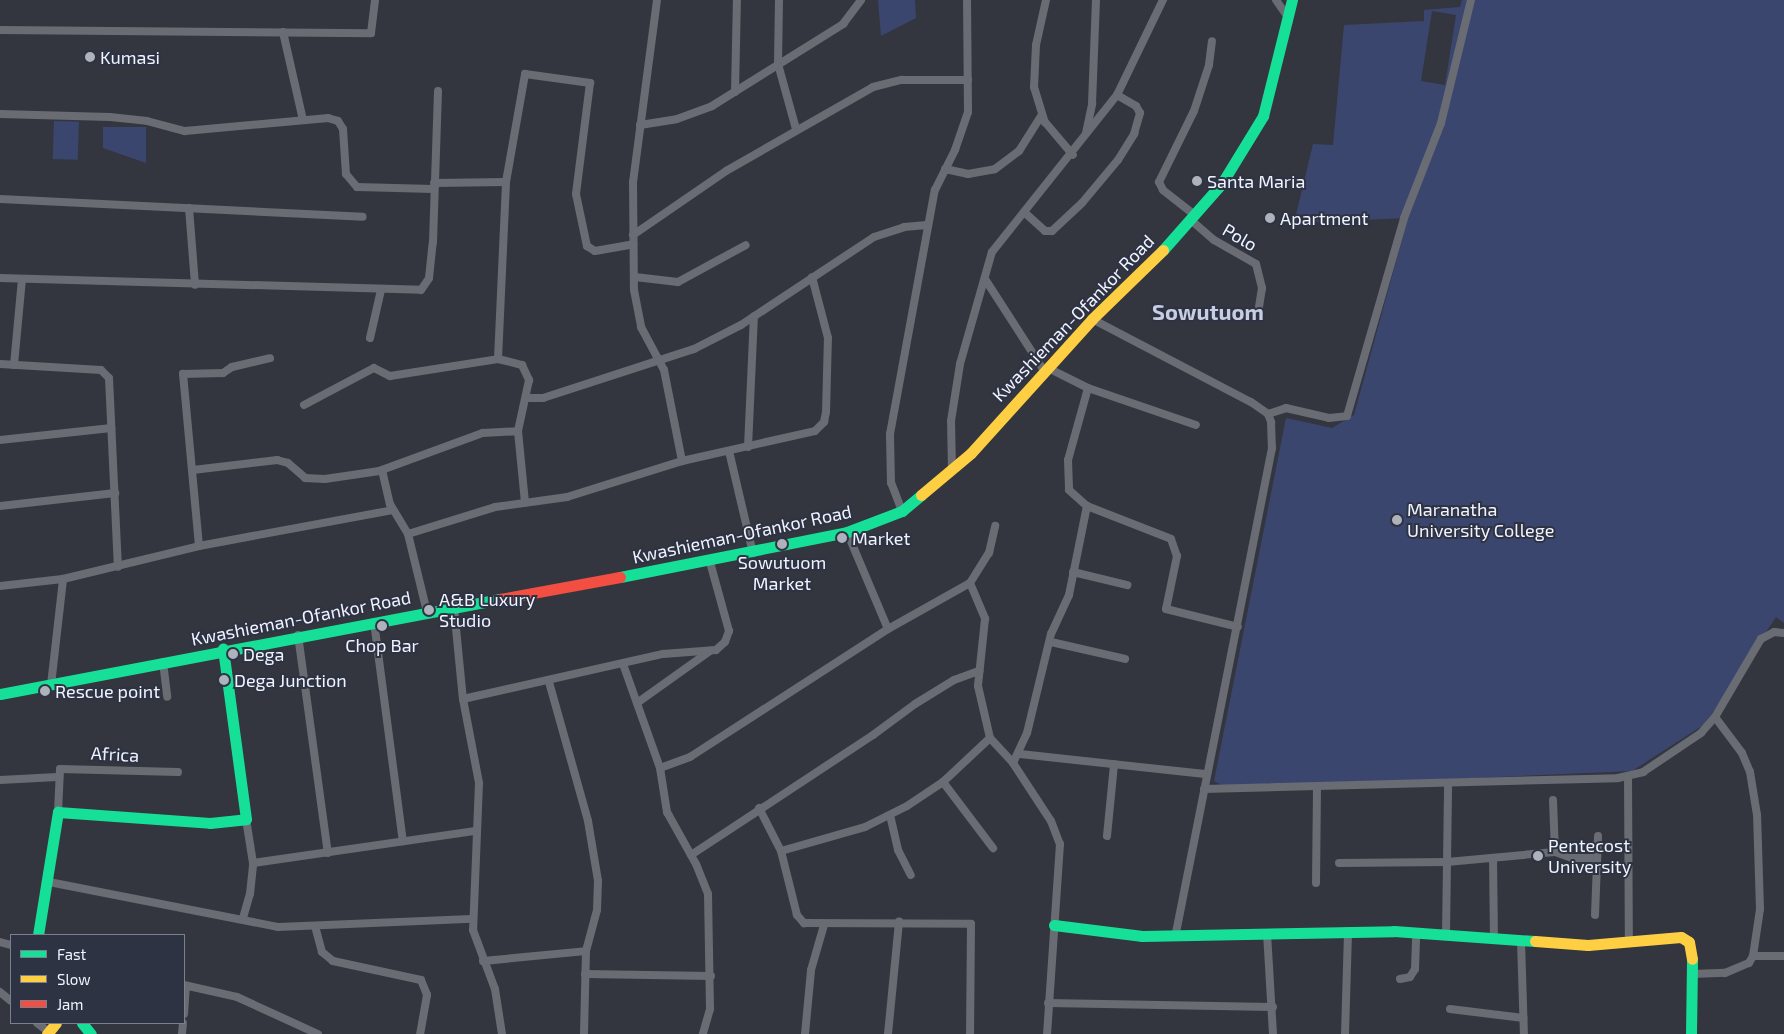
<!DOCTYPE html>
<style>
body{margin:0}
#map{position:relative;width:1784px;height:1034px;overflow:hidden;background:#33363e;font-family:"Exo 2",sans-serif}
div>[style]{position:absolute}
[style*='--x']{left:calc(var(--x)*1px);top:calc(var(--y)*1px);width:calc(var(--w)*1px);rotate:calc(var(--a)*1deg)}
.green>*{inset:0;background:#3b466f;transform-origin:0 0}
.street>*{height:8px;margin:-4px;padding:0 4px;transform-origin:4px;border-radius:4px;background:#696c72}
.fast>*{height:11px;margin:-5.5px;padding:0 5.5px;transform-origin:5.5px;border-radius:5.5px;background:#16e098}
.slow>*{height:11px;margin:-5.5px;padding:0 5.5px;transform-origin:5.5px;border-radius:5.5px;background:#ffcf43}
.jam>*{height:11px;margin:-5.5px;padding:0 5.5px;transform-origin:5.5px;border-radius:5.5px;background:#f24e42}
.dots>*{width:14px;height:14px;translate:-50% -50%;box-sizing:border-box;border:2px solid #2e3343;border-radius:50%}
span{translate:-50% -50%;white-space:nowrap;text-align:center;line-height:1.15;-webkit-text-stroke:4px #2e3343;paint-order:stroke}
.poi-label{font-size:18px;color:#f1f4ff}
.left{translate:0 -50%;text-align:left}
.street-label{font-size:18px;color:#f1f4ff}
.district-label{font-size:22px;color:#c7cee2;font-weight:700}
.legend{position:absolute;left:10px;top:934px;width:175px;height:90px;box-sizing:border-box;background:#2e3343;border:1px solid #7c808e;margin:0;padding:6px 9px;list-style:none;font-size:15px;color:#f1f4ff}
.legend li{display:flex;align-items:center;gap:10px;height:25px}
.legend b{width:25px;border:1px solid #7c808e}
</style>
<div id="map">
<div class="green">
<i style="clip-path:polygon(878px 0,915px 0,916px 18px,881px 36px)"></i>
<i style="clip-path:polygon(evenodd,1462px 0,1784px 0,1784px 623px,1776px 617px,1705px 724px,1632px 771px,1229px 789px,1214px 781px,1286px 418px,1332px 428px,1354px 415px,1408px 218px,1294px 223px,1313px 144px,1333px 145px,1344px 25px,1424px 21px,1424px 10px,1460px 7px,1462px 0,1432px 11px,1456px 15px,1445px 85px,1421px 81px,1432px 11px)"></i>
<i style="left:54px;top:121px;width:25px;height:38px;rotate:2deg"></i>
<i style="clip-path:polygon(103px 127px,146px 127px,146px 163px,103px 148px)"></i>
</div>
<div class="street">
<i style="--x:657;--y:0;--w:184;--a:97.5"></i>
<i style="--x:633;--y:182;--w:108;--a:89.5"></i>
<i style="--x:634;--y:290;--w:38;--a:79"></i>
<i style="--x:641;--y:327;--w:49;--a:61.9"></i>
<i style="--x:664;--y:370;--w:93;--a:78.8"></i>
<i style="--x:779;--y:0;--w:64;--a:90.9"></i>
<i style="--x:778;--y:64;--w:67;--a:74.5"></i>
<i style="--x:1046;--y:0;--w:46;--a:102.5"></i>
<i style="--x:1036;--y:45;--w:42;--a:92.7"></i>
<i style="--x:1034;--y:87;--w:37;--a:73"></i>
<i style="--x:1045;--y:122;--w:43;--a:49.7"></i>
<i style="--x:1276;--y:0;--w:21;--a:55"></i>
<i style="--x:0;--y:30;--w:371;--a:0.5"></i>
<i style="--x:371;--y:33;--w:33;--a:-83"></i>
<i style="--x:283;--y:32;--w:90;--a:77.2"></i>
<i style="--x:735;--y:92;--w:92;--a:-88.8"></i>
<i style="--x:0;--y:114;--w:110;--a:1.6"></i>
<i style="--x:110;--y:117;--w:37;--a:6"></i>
<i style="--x:147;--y:121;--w:39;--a:15"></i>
<i style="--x:185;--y:131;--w:144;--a:-5.2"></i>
<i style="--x:328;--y:118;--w:10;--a:17"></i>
<i style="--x:338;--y:121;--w:9;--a:58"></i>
<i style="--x:343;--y:129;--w:45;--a:86.2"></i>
<i style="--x:346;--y:174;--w:17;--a:50"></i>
<i style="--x:357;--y:187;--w:76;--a:1.5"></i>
<i style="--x:640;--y:125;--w:37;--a:-9"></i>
<i style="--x:677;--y:119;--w:37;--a:-20"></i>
<i style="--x:712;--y:106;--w:155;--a:-32"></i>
<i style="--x:843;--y:24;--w:30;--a:-53"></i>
<i style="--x:1086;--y:133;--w:30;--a:-78"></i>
<i style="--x:1092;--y:104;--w:104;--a:-87.8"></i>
<i style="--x:945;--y:169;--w:24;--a:12"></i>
<i style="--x:968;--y:174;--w:27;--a:-10"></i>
<i style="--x:995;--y:169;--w:30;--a:-37"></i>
<i style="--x:1019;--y:151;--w:41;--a:-57.8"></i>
<i style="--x:434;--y:183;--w:72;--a:-0.8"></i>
<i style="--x:0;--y:199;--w:363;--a:2.8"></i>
<i style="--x:189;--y:208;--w:77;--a:85.5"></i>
<i style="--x:1024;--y:212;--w:28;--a:42"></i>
<i style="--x:1045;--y:231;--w:7;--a:0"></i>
<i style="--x:1052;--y:231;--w:41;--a:-43"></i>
<i style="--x:1082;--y:203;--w:56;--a:-50.1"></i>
<i style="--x:1118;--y:160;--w:31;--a:-58"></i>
<i style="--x:1134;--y:134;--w:22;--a:-74"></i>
<i style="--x:1140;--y:113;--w:8;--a:-120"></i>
<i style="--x:1136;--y:106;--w:22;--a:-150"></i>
<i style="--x:1196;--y:216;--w:42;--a:-141.8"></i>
<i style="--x:1163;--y:190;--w:9;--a:-117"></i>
<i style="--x:1159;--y:182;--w:79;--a:-63.8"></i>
<i style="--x:1194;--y:111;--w:48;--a:-71.9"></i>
<i style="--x:1209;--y:65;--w:24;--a:-83"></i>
<i style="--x:1192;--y:221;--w:29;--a:41"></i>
<i style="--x:1214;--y:240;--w:48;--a:29.7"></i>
<i style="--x:1256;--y:264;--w:25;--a:76"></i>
<i style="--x:1262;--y:288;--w:26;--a:99"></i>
<i style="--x:633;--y:235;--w:113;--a:-34.5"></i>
<i style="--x:726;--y:171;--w:169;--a:-29.7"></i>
<i style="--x:873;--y:87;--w:30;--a:-14"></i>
<i style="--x:902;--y:80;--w:66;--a:0"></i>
<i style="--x:635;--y:277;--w:43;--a:6.6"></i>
<i style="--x:678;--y:282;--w:77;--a:-28.6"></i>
<i style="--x:0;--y:278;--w:421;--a:1.6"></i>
<i style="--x:421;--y:290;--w:14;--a:-56"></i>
<i style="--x:429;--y:278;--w:36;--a:-84"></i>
<i style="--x:433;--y:242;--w:151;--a:-88.1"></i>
<i style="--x:985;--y:279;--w:111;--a:57.2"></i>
<i style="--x:1092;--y:319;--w:179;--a:27.6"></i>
<i style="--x:1251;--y:402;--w:21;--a:35"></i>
<i style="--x:1268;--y:414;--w:9;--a:69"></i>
<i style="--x:1271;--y:422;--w:26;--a:88"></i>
<i style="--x:1272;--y:448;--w:495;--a:101.2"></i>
<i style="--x:370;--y:338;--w:49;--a:-77.1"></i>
<i style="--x:498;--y:359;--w:177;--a:-87.4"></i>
<i style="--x:506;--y:182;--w:110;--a:-80"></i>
<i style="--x:525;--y:74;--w:66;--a:7.9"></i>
<i style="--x:590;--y:83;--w:112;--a:97.2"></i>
<i style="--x:576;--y:194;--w:53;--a:78.1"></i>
<i style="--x:587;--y:246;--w:9;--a:32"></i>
<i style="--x:595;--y:251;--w:39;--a:-10"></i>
<i style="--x:0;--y:364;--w:101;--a:3.4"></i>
<i style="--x:101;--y:370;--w:11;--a:45"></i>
<i style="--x:109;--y:378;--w:189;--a:87.3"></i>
<i style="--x:14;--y:365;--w:86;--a:-84.7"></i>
<i style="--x:1048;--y:368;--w:45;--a:26.6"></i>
<i style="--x:1088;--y:388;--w:114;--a:18.9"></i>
<i style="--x:1088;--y:388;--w:75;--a:105.5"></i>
<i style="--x:1068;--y:460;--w:30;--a:88"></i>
<i style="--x:1069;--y:490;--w:24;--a:42"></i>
<i style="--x:1087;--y:506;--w:90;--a:21.4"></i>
<i style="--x:1171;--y:539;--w:18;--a:71"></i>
<i style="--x:1177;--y:556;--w:54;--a:101.7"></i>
<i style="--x:1166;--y:609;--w:74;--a:14"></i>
<i style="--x:527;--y:398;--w:16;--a:0"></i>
<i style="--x:543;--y:398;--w:159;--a:-18"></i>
<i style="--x:694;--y:349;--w:53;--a:-27.1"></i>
<i style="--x:741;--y:325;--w:159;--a:-33.5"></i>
<i style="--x:874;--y:237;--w:32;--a:-18"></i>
<i style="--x:904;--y:227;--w:23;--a:-5"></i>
<i style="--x:304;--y:405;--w:79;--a:-27.9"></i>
<i style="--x:374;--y:368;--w:18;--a:27"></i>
<i style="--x:390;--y:376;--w:109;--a:-8.9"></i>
<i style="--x:498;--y:359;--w:25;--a:14"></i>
<i style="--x:522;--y:365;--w:17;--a:65"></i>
<i style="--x:529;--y:380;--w:52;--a:102.2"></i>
<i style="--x:518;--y:431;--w:72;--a:84.4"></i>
<i style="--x:1268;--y:414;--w:19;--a:-18"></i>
<i style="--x:1286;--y:408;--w:44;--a:13.1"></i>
<i style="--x:1329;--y:418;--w:18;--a:-6"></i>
<i style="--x:1347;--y:416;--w:206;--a:-73.9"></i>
<i style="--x:1404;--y:218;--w:102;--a:-68.7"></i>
<i style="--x:1441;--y:123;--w:127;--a:-76.3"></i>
<i style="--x:0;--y:440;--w:112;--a:-6.2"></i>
<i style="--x:748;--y:447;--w:131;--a:-87.4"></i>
<i style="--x:729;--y:451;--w:105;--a:76.8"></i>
<i style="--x:193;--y:470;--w:85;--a:-6.8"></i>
<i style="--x:277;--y:460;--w:11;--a:15"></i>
<i style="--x:288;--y:463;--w:23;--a:41"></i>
<i style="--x:305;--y:478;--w:20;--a:3"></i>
<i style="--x:325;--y:479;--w:55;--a:-8.4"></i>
<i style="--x:379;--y:471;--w:111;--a:-20.1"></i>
<i style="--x:483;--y:433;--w:35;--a:-3"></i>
<i style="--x:382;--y:470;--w:35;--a:77"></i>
<i style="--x:390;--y:504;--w:35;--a:59"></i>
<i style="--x:408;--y:534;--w:80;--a:76.3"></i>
<i style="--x:952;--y:471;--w:50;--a:-91.1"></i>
<i style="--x:951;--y:421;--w:58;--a:-81"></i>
<i style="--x:960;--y:364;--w:116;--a:-74.1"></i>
<i style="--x:992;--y:252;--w:201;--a:-51.5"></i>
<i style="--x:1117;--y:95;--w:106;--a:-64.2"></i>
<i style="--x:0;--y:506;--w:116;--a:-6.4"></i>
<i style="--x:902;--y:511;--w:30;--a:-111"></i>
<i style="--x:891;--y:483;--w:49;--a:-91.2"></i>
<i style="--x:890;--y:434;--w:248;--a:-79.6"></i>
<i style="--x:935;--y:190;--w:45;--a:-63.4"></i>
<i style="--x:955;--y:150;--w:40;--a:-71.1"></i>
<i style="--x:968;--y:112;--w:112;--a:-90.5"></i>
<i style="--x:847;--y:532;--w:105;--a:67.1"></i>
<i style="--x:408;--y:534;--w:91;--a:-17.2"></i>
<i style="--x:495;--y:507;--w:73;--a:-7.9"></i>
<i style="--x:567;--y:497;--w:121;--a:-17.4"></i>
<i style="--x:682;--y:461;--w:136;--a:-12.7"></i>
<i style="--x:815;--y:431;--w:13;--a:-45"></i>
<i style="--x:824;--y:422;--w:10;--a:-79"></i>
<i style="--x:826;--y:412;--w:74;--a:-88.5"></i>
<i style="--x:828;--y:338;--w:63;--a:-104.7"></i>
<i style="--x:199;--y:546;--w:173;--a:-95.3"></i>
<i style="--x:183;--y:374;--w:40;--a:-1.4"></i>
<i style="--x:223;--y:373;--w:11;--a:-34"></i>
<i style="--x:232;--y:367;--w:39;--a:-13"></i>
<i style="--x:1073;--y:572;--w:56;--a:13.5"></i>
<i style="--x:970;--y:583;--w:39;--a:67"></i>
<i style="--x:985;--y:619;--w:67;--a:96"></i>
<i style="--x:978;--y:686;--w:53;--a:77"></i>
<i style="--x:990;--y:738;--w:34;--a:47"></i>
<i style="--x:1013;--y:763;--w:69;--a:56.8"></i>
<i style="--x:1051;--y:821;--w:25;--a:69"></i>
<i style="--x:1060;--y:844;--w:190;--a:93.9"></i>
<i style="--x:0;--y:586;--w:63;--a:-6.3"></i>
<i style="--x:63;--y:579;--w:140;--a:-13.6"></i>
<i style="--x:199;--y:546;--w:197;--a:-10.5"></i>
<i style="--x:454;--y:608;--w:91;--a:84.4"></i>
<i style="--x:463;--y:699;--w:86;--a:79.2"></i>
<i style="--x:479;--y:783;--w:147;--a:92.3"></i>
<i style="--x:473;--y:930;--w:63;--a:69.6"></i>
<i style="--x:495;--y:989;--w:46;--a:81.2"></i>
<i style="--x:374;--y:622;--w:221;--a:82.5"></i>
<i style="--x:298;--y:635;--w:220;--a:82.2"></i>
<i style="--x:1051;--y:642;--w:76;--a:12.9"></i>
<i style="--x:163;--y:662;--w:35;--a:83"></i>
<i style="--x:623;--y:664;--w:110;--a:70.4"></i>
<i style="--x:660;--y:768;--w:45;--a:81"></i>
<i style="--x:667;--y:812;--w:60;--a:60.9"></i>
<i style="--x:696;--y:864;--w:32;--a:68"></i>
<i style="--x:708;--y:894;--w:115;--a:89"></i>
<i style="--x:710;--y:1009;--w:26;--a:106"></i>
<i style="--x:549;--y:682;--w:144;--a:74.3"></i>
<i style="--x:588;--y:821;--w:61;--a:80.5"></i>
<i style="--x:598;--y:881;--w:29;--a:92"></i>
<i style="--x:597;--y:910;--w:42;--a:105"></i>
<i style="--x:586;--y:951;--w:83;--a:91.4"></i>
<i style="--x:51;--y:685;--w:107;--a:-83.5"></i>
<i style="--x:463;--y:699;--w:205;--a:-12.7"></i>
<i style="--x:663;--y:654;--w:53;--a:-4.3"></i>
<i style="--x:716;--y:650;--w:12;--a:-42"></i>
<i style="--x:725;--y:642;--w:12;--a:-70"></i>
<i style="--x:729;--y:631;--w:72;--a:-105.4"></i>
<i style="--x:637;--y:703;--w:90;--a:-35.5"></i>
<i style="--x:1020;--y:754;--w:186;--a:6.2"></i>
<i style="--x:1013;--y:763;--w:33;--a:-65"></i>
<i style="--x:1027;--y:733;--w:102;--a:-76.4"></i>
<i style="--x:1051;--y:634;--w:43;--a:-65.2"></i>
<i style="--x:1069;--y:595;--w:91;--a:-78.6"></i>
<i style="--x:660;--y:768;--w:32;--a:-20"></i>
<i style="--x:690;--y:757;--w:236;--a:-32.9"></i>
<i style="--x:888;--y:629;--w:94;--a:-29.3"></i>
<i style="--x:970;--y:583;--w:36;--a:-58"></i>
<i style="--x:989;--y:553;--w:28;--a:-77"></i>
<i style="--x:1628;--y:776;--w:165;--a:89.7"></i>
<i style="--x:0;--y:780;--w:57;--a:-3"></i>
<i style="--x:943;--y:782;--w:83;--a:52.9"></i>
<i style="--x:1204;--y:789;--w:414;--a:-1.5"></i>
<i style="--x:1618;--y:778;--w:26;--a:-13"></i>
<i style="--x:1643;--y:772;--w:70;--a:-33.9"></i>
<i style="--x:1701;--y:733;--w:21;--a:-49"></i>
<i style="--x:1715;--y:717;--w:91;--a:-59.5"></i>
<i style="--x:1761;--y:639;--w:15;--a:-28"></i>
<i style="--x:1774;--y:632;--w:10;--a:6"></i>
<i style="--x:1553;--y:800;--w:52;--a:87.8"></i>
<i style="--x:759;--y:808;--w:48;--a:62.9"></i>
<i style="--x:781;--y:851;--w:66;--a:76"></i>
<i style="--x:797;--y:915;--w:11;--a:49"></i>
<i style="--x:804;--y:923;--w:167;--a:0.3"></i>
<i style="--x:971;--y:924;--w:110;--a:90.5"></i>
<i style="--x:58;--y:812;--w:43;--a:-87.3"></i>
<i style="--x:60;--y:769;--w:118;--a:1.5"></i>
<i style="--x:890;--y:815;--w:36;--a:77"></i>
<i style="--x:898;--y:850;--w:28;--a:63"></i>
<i style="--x:1107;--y:836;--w:72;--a:-84.4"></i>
<i style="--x:781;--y:851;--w:87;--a:-15.9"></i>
<i style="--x:865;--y:827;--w:47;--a:-26.6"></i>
<i style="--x:907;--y:806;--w:43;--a:-33.7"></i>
<i style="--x:943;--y:782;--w:64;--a:-43.1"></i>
<i style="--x:691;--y:855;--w:218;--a:-33.4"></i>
<i style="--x:873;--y:735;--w:52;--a:-36.4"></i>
<i style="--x:915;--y:704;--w:46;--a:-31.6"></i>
<i style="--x:954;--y:680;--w:27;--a:-20"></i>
<i style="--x:1493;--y:858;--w:80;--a:89.3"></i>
<i style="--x:253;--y:863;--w:225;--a:-8.2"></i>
<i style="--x:1339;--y:863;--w:108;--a:-0.5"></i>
<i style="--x:1447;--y:862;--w:108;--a:-5.3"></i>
<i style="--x:1555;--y:852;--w:18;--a:19"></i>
<i style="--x:1572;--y:858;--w:24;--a:0"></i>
<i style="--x:49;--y:882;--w:233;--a:11.1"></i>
<i style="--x:278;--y:927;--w:194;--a:-2.4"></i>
<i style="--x:1316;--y:883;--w:95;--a:-89.4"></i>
<i style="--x:1595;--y:915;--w:79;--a:-87.8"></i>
<i style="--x:243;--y:918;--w:25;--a:-74"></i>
<i style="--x:250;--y:894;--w:31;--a:-84"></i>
<i style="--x:253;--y:863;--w:45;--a:-99"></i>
<i style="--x:315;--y:926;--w:27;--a:75"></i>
<i style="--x:322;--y:952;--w:14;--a:39"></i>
<i style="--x:333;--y:961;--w:90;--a:12.2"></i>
<i style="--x:421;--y:980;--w:16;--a:68"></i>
<i style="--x:427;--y:995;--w:40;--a:100"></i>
<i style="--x:1267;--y:933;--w:101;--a:86.6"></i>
<i style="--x:1446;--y:934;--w:150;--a:-89.2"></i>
<i style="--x:1521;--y:941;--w:93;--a:88.2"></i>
<i style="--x:0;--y:942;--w:11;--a:15"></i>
<i style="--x:1753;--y:956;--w:31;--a:0"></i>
<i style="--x:483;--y:961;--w:103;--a:-5.5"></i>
<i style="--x:585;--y:974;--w:126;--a:0.9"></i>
<i style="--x:1692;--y:974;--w:33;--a:-2"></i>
<i style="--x:1725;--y:973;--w:26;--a:-23"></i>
<i style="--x:1749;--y:963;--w:8;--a:-60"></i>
<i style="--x:1753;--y:956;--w:48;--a:-81.5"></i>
<i style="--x:1760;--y:909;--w:94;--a:-91.8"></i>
<i style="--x:1757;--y:815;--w:44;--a:-99.2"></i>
<i style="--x:1750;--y:772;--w:21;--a:-113"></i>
<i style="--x:1742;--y:753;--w:45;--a:-126.9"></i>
<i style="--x:1400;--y:979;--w:10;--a:-11"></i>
<i style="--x:1410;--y:977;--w:9;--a:-58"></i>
<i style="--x:1415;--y:969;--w:37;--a:-88"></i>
<i style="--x:184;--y:985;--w:54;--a:12.8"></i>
<i style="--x:237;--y:997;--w:89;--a:24.6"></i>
<i style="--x:0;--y:992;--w:14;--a:39"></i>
<i style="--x:1048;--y:1003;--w:225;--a:1"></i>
<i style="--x:1450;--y:1009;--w:74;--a:7"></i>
<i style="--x:184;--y:1014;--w:28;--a:-86"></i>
<i style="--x:37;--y:1023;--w:15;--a:37"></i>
<i style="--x:182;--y:1034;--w:11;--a:-85"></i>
<i style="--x:805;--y:1034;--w:64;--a:-84.6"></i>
<i style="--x:811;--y:970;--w:47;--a:-73.9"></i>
<i style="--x:888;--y:1034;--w:113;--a:-84.4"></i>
<i style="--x:1345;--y:1034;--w:103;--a:-88.3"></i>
</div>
<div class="fast">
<i style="--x:1163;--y:250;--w:89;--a:-48.6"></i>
<i style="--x:1222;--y:183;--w:79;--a:-58.5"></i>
<i style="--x:1263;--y:116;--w:120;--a:-76"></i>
<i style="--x:620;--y:577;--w:231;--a:-11.2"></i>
<i style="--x:847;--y:532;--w:59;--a:-20.9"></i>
<i style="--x:902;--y:511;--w:25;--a:-40"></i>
<i style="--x:0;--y:694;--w:509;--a:-10.76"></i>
<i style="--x:1054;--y:925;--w:89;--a:7.1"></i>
<i style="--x:1142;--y:936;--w:252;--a:-1.1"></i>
<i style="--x:1394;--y:931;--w:141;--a:4.1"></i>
<i style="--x:38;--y:935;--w:125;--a:-80.8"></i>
<i style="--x:58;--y:812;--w:152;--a:4.1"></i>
<i style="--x:210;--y:823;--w:36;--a:-6"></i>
<i style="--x:246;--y:819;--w:172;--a:-97.7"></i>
<i style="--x:82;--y:1023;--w:14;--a:51"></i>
<i style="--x:1691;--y:1034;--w:75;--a:-89.2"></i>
</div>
<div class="slow">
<i style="--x:921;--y:495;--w:65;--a:-40"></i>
<i style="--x:971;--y:453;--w:181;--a:-47.9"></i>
<i style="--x:1092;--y:319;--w:99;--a:-44.2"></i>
<i style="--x:1535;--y:941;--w:53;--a:4.3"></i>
<i style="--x:1588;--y:945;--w:93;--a:-4.9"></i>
<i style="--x:1681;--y:937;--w:9;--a:32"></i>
<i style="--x:1689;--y:942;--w:17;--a:80"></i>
<i style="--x:47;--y:1034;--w:14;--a:-51"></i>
</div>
<div class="jam">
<i style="--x:500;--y:599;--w:122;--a:-10.4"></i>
</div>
<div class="dots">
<i style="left:90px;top:57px;background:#aeb2bb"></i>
<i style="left:1197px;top:181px;background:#aeb2bb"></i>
<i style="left:1270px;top:218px;background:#aeb2bb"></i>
<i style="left:1397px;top:520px;background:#aeb2bb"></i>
<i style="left:842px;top:538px;background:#aeb2bb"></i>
<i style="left:782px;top:544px;background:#aeb2bb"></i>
<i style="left:429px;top:610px;background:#aeb2bb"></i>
<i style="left:382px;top:626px;background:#aeb2bb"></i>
<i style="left:233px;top:654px;background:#aeb2bb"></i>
<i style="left:224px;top:680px;background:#aeb2bb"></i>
<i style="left:45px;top:691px;background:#aeb2bb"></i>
<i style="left:1538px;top:856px;background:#aeb2bb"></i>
</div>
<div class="poi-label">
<span class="left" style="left:100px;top:57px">Kumasi</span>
<span class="left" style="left:1207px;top:181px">Santa Maria</span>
<span class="left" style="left:1280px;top:218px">Apartment</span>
<span class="left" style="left:1407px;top:520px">Maranatha<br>University College</span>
<span class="left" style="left:852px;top:538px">Market</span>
<span style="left:782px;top:573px">Sowutuom<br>Market</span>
<span class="left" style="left:439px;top:610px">A&amp;B Luxury<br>Studio</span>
<span style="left:382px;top:645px">Chop Bar</span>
<span class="left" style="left:243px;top:654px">Dega</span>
<span class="left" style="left:234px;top:680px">Dega Junction</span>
<span class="left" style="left:55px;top:691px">Rescue point</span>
<span class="left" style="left:1548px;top:856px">Pentecost<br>University</span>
</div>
<div class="street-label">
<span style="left:1240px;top:237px;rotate:30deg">Polo</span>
<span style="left:1073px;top:318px;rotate:-46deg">Kwashieman-Ofankor Road</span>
<span style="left:742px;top:534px;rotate:-12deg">Kwashieman-Ofankor Road</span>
<span style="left:301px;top:618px;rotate:-11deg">Kwashieman-Ofankor Road</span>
<span style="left:115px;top:754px;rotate:3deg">Africa</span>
</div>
<div class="district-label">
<span style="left:1208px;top:312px">Sowutuom</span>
</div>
<ul class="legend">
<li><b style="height:6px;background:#16e098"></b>Fast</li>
<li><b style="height:6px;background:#ffcf43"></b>Slow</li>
<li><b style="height:6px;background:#f24e42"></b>Jam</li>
</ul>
</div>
